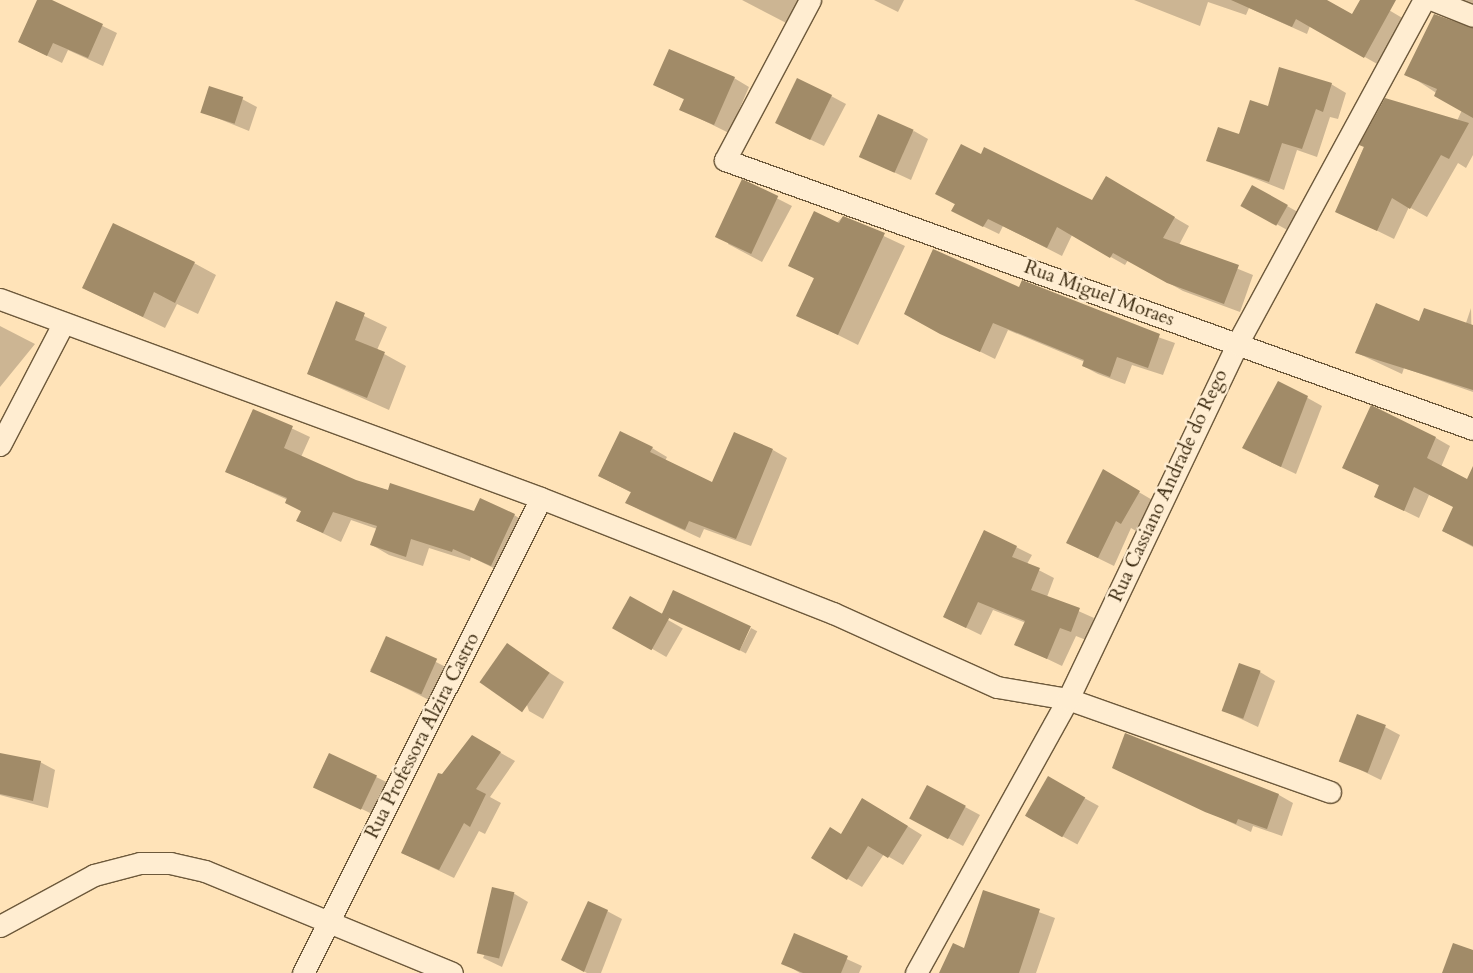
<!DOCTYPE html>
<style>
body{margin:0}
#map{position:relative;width:1473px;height:973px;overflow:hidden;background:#ffe3b8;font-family:Cardo,serif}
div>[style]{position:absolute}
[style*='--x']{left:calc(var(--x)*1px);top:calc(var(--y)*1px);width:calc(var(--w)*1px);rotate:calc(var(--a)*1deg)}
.shadow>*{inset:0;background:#0003;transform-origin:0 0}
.building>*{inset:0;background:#a18b68;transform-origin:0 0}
.roads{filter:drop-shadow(1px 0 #6d593b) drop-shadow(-1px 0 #6d593b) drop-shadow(0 1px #6d593b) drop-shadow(0 -1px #6d593b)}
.street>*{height:21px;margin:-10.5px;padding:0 10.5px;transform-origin:10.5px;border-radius:10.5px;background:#ffedd1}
span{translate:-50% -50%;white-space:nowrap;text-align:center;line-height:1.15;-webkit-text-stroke:5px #ffedd1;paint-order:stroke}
.street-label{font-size:19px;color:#3c2b11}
</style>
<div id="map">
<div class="shadow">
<i style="clip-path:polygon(38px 0,49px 0,117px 33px,103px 66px,68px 50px,62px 63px,19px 42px)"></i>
<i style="clip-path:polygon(742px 0,807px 0,794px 27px)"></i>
<i style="clip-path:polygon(874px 0,904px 0,898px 12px)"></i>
<i style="clip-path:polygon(1134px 0,1325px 0,1353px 15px,1361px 0,1372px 0,1404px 19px,1379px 65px,1310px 26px,1307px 34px,1249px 8px,1246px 15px,1208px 2px,1200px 26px)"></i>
<i style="clip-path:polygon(1464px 0,1473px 0,1473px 5px)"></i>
<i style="clip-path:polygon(1440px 17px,1473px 28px,1473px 155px,1466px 168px,1458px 163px,1427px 217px,1409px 207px,1394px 239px,1337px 211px,1376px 118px,1457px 121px,1462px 110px,1415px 79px)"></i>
<i style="clip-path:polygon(734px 78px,749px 87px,729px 133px,680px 109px,685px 100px,655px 85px)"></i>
<i style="clip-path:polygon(1331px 84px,1346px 93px,1338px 119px,1330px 117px,1317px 157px,1297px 150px,1284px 190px,1208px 160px,1269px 108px)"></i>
<i style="clip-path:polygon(831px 96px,846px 104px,824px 146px,792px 131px)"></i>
<i style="clip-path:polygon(242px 99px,257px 107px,249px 131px,202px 112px)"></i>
<i style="clip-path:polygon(914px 131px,928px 139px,911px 180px,861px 157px)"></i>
<i style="clip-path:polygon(981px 155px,1093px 201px,1107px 178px,1189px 226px,1179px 245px,1253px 275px,1240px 312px,1183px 291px,1128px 260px,1125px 265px,1072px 235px,1062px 256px,1003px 226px,999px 234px,968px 219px,956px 205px,937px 194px)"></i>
<i style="clip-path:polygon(743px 181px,792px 206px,762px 262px,728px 244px)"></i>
<i style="left:1253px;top:187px;width:56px;height:21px;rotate:29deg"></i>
<i style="clip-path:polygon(843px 217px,905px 246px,858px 345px,798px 315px,815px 279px,790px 265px)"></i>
<i style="clip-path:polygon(194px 263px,216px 275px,198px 314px,177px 304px,165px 328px,83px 288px)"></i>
<i style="clip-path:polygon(1020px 289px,1175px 343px,1163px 375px,1132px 365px,1125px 384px,1098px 374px,1083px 366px,1085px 362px,1008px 330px,995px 359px,920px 322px)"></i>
<i style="clip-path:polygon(337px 303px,387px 327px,377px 350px,406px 366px,389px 410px,308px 374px)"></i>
<i style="clip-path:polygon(1471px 308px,1473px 392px,1404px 368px,1402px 374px,1357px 353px,1420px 322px,1466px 323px)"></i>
<i style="clip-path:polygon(0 326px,35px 344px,0 387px)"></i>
<i style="clip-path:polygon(1279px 382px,1322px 406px,1296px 474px,1258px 456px)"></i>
<i style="clip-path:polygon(253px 410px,310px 437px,301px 457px,356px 482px,475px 512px,514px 515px,531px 525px,508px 575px,471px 557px,470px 561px,429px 548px,423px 566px,389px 555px,372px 545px,377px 529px,351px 520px,341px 542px,297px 521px,302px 512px,288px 500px,227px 472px)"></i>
<i style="clip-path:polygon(1436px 438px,1450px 446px,1441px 467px,1468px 480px,1473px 469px,1473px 547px,1443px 531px,1455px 507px,1429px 495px,1419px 518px,1376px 497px,1380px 486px,1344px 468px)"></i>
<i style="clip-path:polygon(652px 448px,667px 457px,665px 461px,713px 484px,773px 450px,787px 458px,751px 546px,704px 529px,700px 538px,642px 511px,627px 503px,632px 493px,599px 476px)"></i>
<i style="clip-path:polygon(1103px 471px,1154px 501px,1136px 531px,1131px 528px,1114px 566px,1067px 543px)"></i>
<i style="clip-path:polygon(984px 531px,1032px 555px,1027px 564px,1054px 578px,1047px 597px,1094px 618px,1086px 640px,1076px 636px,1062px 666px,1016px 644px,1026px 623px,993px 610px,981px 635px,944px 617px)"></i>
<i style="left:630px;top:598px;width:61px;height:33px;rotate:30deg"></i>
<i style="left:751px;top:628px;width:7px;height:25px;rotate:27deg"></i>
<i style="left:387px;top:637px;width:72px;height:37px;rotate:27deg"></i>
<i style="clip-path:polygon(507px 645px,564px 682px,543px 719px,529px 711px)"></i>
<i style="clip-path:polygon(1260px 672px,1275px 681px,1258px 727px,1222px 710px)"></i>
<i style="clip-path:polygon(1385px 727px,1400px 735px,1381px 780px,1340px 760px)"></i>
<i style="clip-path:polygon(473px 737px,515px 761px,490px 797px,501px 803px,485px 834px,479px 831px,454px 878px,402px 853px,442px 776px)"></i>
<i style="left:329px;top:754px;width:69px;height:35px;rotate:26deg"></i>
<i style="clip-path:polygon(40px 762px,55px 770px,48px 808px,0 795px,0 763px)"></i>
<i style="clip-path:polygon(1113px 767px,1279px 795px,1293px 803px,1282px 836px,1253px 826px,1251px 832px)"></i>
<i style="left:1048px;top:778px;width:58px;height:44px;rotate:29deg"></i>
<i style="clip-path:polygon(928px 787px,980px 815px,963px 846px,926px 826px)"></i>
<i style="clip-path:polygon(878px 808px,922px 835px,903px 865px,884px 854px,862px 887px,848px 879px,841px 835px)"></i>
<i style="clip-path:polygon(984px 892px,1055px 918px,1036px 973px,941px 973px,965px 950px)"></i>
<i style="clip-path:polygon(513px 893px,528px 902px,502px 967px,483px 958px)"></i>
<i style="clip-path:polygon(607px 911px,622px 919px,601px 973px,587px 973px,578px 968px)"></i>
<i style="clip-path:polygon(794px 935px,862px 966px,859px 973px,800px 973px,783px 963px)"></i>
</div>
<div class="building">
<i style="clip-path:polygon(37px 0,52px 0,103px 24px,88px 58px,53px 43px,47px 56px,18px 42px)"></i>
<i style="clip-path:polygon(1231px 0,1327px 0,1352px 14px,1360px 0,1396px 0,1364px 58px,1296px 19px,1292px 27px)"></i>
<i style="clip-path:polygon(1434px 14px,1473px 28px,1473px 118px,1434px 96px,1437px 89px,1404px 75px)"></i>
<i style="clip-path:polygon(669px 49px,735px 77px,714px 125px,679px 110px,684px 99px,653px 85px)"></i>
<i style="clip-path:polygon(1279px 67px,1332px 83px,1323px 112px,1316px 109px,1302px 149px,1282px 143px,1269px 182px,1206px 161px,1218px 127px,1239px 134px,1250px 100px,1268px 106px)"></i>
<i style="left:797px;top:78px;width:39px;height:50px;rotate:26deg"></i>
<i style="left:209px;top:86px;width:36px;height:28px;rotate:18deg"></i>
<i style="clip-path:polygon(1385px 98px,1469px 123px,1449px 159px,1441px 155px,1410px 209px,1392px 198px,1377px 231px,1335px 212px,1364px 147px,1359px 145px)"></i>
<i style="left:878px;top:114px;width:39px;height:47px;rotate:24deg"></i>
<i style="clip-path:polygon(961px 144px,981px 154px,984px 147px,1092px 200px,1106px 176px,1175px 217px,1163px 238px,1239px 265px,1224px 304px,1167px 283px,1113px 253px,1110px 258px,1057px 227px,1047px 248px,988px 219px,983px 227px,951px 211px,955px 204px,935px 194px)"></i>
<i style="left:742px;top:179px;width:40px;height:64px;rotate:25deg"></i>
<i style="left:1252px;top:185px;width:41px;height:24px;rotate:29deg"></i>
<i style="clip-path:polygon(814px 211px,839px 223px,843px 216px,885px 233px,838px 335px,796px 316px,814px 278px,788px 266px)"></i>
<i style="clip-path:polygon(113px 223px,195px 262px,175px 303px,154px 292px,143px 317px,82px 288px)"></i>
<i style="clip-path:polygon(933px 249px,1019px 287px,1022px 280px,1160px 334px,1148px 368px,1117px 357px,1110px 377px,1082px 366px,1084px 360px,993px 323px,980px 352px,940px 334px,904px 314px)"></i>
<i style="clip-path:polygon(336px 301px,365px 313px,355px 340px,385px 352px,367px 398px,307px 374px)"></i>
<i style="clip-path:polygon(1376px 303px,1419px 321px,1424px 308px,1473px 325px,1473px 390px,1355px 353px)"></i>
<i style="clip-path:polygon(1278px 381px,1308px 396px,1281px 467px,1242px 448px)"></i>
<i style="clip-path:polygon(1371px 405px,1436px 437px,1427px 458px,1467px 479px,1473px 466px,1473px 546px,1442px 531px,1453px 507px,1414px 487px,1404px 511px,1374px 497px,1379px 485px,1342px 468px)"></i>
<i style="clip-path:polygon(253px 409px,293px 426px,284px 448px,356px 480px,388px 490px,390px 483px,474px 511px,480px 498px,515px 514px,491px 566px,453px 549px,452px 552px,411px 539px,406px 557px,370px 545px,377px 526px,333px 512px,323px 533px,296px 521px,301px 511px,285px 503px,287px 498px,225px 472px)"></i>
<i style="clip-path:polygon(620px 431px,653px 447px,650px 452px,712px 482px,734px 432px,773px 449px,736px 539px,689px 521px,685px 530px,625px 503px,631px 492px,598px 476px)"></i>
<i style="clip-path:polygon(1103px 469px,1140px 491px,1121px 524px,1116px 521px,1098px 558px,1066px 543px)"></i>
<i style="clip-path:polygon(984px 530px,1017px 546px,1012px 557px,1040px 568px,1031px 590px,1080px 608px,1071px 632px,1060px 628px,1047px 659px,1014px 645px,1025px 621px,978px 602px,966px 628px,943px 617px)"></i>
<i style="left:673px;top:590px;width:86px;height:27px;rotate:25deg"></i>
<i style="left:630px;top:596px;width:45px;height:37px;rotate:29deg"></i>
<i style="left:386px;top:636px;width:56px;height:39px;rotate:24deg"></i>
<i style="left:507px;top:643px;width:52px;height:48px;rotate:35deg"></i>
<i style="left:1239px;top:663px;width:23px;height:51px;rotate:20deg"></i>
<i style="left:1357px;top:714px;width:31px;height:51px;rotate:21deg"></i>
<i style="clip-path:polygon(1125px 733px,1279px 794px,1267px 829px,1238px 819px,1236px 824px,1205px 812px,1112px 768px)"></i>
<i style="clip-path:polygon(472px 735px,501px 752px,476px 789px,486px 794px,470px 827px,464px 823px,439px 870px,401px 853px,438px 773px,442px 774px)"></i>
<i style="clip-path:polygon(0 753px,41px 761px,33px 801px,0 794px)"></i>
<i style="left:329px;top:753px;width:53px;height:38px;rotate:25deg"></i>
<i style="left:1048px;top:776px;width:43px;height:46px;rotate:30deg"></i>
<i style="left:927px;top:785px;width:44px;height:38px;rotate:28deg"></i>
<i style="clip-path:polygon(862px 798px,908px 826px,888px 858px,868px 846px,847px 880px,811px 858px,830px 827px,841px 834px)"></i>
<i style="left:492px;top:887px;width:23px;height:68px;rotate:13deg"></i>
<i style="clip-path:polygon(983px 890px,1040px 909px,1019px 973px,939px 973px,953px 943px,964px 948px)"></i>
<i style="clip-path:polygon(588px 901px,608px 910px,584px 972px,561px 960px)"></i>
<i style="clip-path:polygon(794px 933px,848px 956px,841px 973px,803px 973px,781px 964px)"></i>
<i style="clip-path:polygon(1453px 943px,1473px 950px,1473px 973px,1442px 973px)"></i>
</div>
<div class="roads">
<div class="street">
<i style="--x:810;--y:0;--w:181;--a:118"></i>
<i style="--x:725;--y:160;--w:795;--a:19.78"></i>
<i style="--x:1433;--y:0;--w:43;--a:21.8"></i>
<i style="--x:0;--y:299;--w:576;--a:20.2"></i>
<i style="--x:541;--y:498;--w:314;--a:21.5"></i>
<i style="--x:833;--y:613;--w:180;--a:24.3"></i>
<i style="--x:997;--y:687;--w:72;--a:9.6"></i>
<i style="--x:1068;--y:699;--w:278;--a:19.5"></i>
<i style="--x:0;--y:445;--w:136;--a:-62.5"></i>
<i style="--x:0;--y:926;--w:107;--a:-28.5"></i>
<i style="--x:94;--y:875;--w:48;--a:-14.6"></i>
<i style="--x:140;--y:863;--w:30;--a:0"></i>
<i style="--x:170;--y:863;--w:36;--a:13"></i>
<i style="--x:205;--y:871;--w:267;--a:22.4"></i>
<i style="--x:303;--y:973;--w:531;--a:-63.39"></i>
<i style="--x:916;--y:973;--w:313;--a:-61"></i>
<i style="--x:1068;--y:699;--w:393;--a:-64.5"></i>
<i style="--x:1237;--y:344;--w:392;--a:-61.5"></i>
</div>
</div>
<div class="street-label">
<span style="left:1099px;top:294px;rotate:20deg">Rua Miguel Moraes</span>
<span style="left:1169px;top:486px;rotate:-65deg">Rua Cassiano Andrade do Rego</span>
<span style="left:423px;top:736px;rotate:-63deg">Rua Professora Alzira Castro</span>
</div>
</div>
